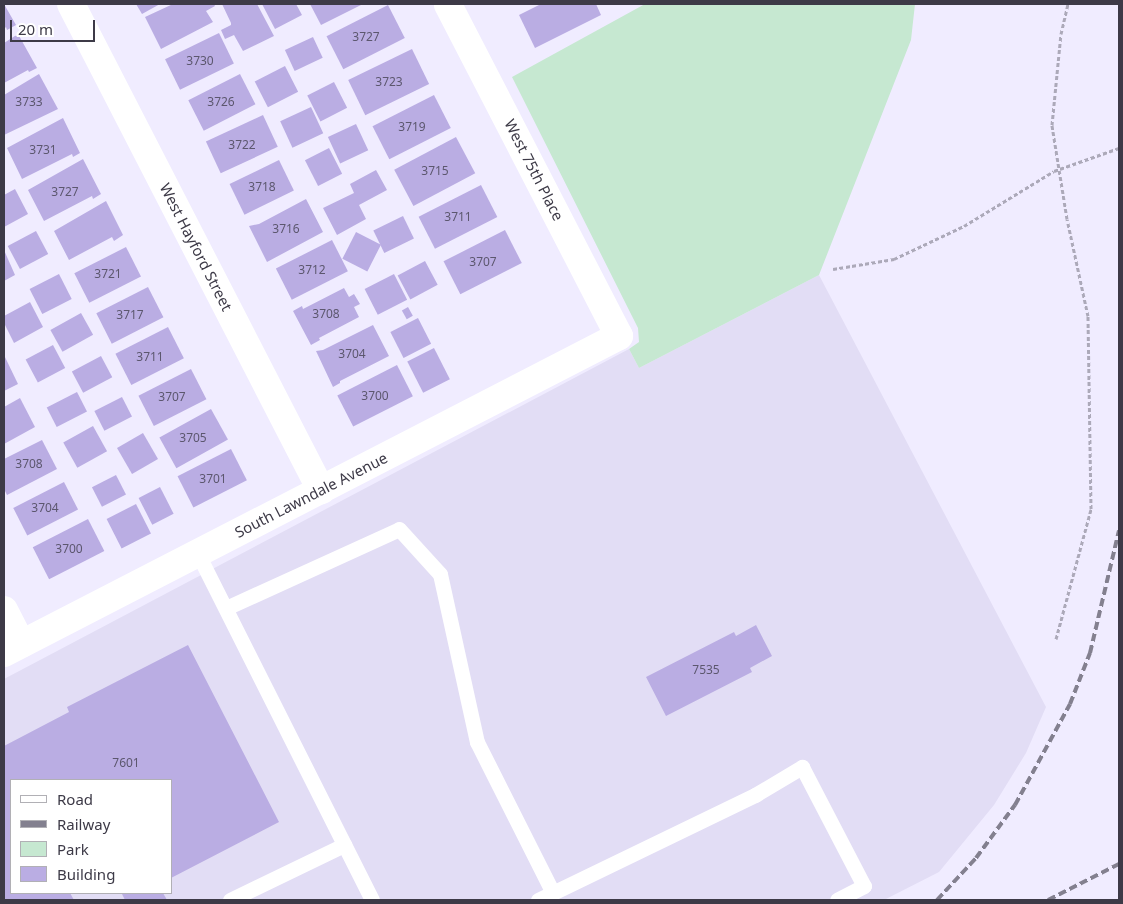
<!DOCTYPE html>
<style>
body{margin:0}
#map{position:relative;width:1123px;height:904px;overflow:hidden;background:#f0ecff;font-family:"Noto Sans",sans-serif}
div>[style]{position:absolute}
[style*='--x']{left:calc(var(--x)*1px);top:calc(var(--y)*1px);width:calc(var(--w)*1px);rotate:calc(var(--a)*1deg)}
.built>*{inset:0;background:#e2ddf5}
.green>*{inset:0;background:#c6e8d1}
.building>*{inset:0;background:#baade3;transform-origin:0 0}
.path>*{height:3px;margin-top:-1.5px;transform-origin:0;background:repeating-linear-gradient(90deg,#aca9b9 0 4px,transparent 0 6.5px)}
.lane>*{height:15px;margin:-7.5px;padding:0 7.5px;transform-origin:7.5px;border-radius:7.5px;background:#fff}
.street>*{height:28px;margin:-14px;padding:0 14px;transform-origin:14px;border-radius:14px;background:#fff}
.rail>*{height:4px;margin-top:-2px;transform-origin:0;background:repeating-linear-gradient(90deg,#83808f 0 8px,transparent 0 12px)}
span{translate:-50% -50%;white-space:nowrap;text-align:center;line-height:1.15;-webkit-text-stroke:4.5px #fff;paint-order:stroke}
.number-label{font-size:12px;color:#5c576e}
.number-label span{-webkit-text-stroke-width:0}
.street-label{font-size:15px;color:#3d3a47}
.frame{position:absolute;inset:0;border:5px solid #3d3a47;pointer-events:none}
.legend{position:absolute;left:10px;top:779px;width:162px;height:115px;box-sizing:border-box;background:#fff;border:1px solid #b1b0b5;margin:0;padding:6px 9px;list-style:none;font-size:15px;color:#3d3a47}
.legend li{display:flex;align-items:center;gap:10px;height:25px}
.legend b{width:25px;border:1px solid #b1b0b5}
.scale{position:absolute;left:10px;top:20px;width:85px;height:22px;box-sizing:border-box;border:2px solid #3d3a47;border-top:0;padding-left:6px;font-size:15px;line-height:18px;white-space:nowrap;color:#3d3a47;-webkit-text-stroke:4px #fff;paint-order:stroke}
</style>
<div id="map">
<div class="built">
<i style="clip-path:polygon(evenodd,819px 275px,1046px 707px,1026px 753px,994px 805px,939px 872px,884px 900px,4px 900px,4px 679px,629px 349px,639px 368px,819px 275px,11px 780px,171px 780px,171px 893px,11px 893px,11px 780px)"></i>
</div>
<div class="green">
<i style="clip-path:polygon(645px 4px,915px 4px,911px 40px,819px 275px,639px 368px,629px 349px,639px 342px,638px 328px,512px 77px)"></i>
</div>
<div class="building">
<i style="clip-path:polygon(4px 4px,16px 25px,7px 30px,6px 27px,4px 29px)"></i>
<i style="clip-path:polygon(136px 4px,160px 4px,142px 14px)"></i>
<i style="clip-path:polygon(173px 4px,214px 4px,215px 6px,206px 11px,213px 22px,161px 49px,145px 17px)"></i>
<i style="clip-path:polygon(222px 4px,257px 4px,274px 36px,243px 51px,234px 35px,225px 39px,221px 30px,231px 25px,231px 23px)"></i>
<i style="clip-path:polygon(262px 4px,296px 4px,302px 15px,275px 29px)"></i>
<i style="clip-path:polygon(310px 4px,363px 4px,321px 25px)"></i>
<i style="clip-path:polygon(541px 4px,596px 4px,601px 15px,535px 48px,519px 15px)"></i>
<i style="left:388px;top:5px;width:37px;height:69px;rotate:63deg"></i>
<i style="left:219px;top:33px;width:34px;height:60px;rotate:64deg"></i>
<i style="clip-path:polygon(18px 34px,37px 68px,29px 72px,28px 70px,4px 83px,4px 43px)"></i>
<i style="left:313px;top:37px;width:23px;height:31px;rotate:65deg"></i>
<i style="left:412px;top:49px;width:39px;height:71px;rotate:64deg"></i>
<i style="left:285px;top:66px;width:29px;height:34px;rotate:63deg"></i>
<i style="clip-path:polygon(39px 74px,58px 109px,4px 135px,4px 95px)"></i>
<i style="left:240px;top:74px;width:34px;height:58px;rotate:63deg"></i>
<i style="left:334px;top:82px;width:29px;height:30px;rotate:63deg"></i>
<i style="left:434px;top:95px;width:37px;height:69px;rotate:63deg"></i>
<i style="left:311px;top:107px;width:29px;height:34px;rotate:65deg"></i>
<i style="left:263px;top:115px;width:35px;height:63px;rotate:65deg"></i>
<i style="clip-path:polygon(63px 118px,80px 153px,73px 157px,72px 154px,22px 179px,7px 148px)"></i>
<i style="left:356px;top:124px;width:29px;height:31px;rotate:65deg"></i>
<i style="left:456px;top:137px;width:41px;height:70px;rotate:62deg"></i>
<i style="left:329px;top:148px;width:29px;height:27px;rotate:63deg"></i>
<i style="clip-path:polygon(83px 159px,101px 194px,93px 199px,92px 196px,44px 221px,28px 190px)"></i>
<i style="left:279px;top:160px;width:34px;height:55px;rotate:64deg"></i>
<i style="clip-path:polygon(376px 170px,387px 190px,359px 205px,366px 219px,337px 235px,323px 208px,354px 193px,350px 184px)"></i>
<i style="left:481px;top:185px;width:36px;height:70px;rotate:63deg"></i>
<i style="clip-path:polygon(15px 189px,28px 214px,4px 227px,4px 195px)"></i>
<i style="clip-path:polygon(306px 199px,323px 232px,267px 262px,249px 226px,259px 224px)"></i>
<i style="clip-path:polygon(106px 201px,123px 235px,114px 241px,112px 237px,69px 260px,54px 231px)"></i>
<i style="left:403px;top:216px;width:25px;height:33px;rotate:64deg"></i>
<i style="left:505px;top:230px;width:37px;height:69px;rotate:63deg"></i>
<i style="left:36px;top:231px;width:26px;height:32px;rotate:62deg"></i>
<i style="left:356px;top:232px;width:28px;height:30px;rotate:27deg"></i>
<i style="left:332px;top:240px;width:35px;height:63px;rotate:63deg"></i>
<i style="left:126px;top:247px;width:33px;height:58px;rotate:63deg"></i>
<i style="clip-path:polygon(4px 250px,15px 275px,4px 281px)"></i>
<i style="left:425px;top:261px;width:27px;height:31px;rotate:62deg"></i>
<i style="left:59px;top:274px;width:28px;height:33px;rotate:63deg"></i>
<i style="left:394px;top:274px;width:29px;height:33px;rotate:63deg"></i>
<i style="left:148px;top:287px;width:34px;height:58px;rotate:63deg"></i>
<i style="clip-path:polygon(344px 288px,349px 297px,354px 294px,360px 304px,354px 307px,359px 317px,319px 338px,320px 340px,311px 345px,293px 311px,302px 306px,303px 309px)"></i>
<i style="clip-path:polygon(30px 302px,43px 327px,14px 343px,4px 323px,4px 316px)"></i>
<i style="left:408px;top:307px;width:10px;height:7px;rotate:61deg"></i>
<i style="left:81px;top:313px;width:25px;height:35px;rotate:61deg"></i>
<i style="left:418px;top:318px;width:29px;height:31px;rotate:63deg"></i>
<i style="clip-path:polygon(373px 325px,389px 356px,340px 381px,340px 383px,333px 387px,316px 351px,323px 350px)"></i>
<i style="left:168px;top:327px;width:35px;height:59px;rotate:63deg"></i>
<i style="left:53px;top:345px;width:26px;height:31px;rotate:62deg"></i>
<i style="left:434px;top:348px;width:35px;height:30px;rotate:63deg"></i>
<i style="clip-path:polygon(4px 355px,18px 384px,4px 391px)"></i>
<i style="left:101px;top:356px;width:24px;height:33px;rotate:62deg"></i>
<i style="left:397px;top:365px;width:35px;height:67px;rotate:63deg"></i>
<i style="left:191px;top:369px;width:34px;height:59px;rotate:63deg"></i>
<i style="left:77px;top:392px;width:22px;height:34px;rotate:63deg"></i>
<i style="left:122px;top:397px;width:22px;height:31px;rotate:63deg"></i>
<i style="clip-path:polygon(20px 398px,35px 427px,4px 444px,4px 407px)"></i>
<i style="left:211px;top:409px;width:35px;height:59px;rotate:61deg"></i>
<i style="left:93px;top:426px;width:29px;height:34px;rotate:61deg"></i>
<i style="left:143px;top:433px;width:30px;height:30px;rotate:60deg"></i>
<i style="clip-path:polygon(42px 440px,57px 469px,7px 495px,4px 489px,4px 459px)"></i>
<i style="left:231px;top:449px;width:35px;height:60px;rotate:63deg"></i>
<i style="left:116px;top:475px;width:22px;height:27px;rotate:63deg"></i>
<i style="left:64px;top:482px;width:31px;height:57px;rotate:63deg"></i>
<i style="left:160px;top:487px;width:30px;height:24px;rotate:63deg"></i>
<i style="left:136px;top:504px;width:33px;height:33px;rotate:63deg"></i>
<i style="left:88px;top:519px;width:36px;height:62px;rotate:63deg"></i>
<i style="clip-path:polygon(756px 625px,772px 656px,750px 668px,752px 672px,666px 716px,646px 677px,734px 632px,736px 636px)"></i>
<i style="clip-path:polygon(188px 645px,279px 822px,171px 878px,171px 780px,11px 780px,11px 893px,70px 893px,74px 900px,4px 900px,4px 746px,69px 712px,67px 707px)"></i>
<i style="clip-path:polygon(125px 893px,163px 893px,167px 900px,125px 900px,122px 894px)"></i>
</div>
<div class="path">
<i style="--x:833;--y:269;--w:62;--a:-9.3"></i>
<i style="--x:894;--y:259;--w:77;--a:-25.2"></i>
<i style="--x:964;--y:226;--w:105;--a:-31.4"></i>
<i style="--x:1054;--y:171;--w:69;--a:-19.5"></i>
<i style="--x:1056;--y:639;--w:135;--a:-74.9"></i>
<i style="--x:1091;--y:509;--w:193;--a:-90.9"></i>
<i style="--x:1088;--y:316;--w:99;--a:-102.2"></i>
<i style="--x:1067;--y:219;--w:95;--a:-99.1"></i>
<i style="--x:1052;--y:125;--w:91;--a:-84.4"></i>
<i style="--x:1061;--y:34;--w:31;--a:-77"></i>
</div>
<div class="lane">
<i style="--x:198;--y:554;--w:387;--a:63.3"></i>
<i style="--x:226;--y:608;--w:190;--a:-24.5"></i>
<i style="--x:399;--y:529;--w:61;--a:47.7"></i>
<i style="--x:440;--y:574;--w:172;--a:77.6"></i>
<i style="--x:477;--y:742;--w:169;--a:63.3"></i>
<i style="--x:230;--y:900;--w:127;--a:-25.8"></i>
<i style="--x:538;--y:900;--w:241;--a:-25.8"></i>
<i style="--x:755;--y:795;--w:55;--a:-30.8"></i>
<i style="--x:802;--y:767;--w:134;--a:62.5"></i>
<i style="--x:864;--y:886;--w:30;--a:153"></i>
</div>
<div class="street">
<i style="--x:71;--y:4;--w:547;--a:62.78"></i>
<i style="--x:4;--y:610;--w:38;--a:63"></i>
<i style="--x:4;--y:653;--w:692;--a:-27.27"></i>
<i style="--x:619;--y:336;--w:373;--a:-117.3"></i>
</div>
<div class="rail">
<i style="--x:937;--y:900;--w:57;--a:-47.1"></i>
<i style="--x:976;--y:858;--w:66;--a:-53.7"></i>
<i style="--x:1015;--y:805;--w:115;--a:-61.4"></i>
<i style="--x:1070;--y:704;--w:55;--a:-68.6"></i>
<i style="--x:1090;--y:653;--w:126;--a:-76.7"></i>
<i style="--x:1048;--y:900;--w:80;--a:-26.9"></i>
</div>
<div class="number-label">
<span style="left:366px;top:37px">3727</span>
<span style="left:200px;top:61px">3730</span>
<span style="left:389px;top:82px">3723</span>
<span style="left:29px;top:102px">3733</span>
<span style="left:221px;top:102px">3726</span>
<span style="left:412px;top:127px">3719</span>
<span style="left:242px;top:145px">3722</span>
<span style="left:43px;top:150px">3731</span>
<span style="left:435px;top:171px">3715</span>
<span style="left:262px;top:187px">3718</span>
<span style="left:65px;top:192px">3727</span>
<span style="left:458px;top:217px">3711</span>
<span style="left:286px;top:229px">3716</span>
<span style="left:483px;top:262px">3707</span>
<span style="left:312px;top:270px">3712</span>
<span style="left:108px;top:274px">3721</span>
<span style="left:326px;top:314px">3708</span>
<span style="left:130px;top:315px">3717</span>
<span style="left:352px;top:354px">3704</span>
<span style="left:150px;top:357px">3711</span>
<span style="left:375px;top:396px">3700</span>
<span style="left:172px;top:397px">3707</span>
<span style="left:193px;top:438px">3705</span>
<span style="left:29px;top:464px">3708</span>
<span style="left:213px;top:479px">3701</span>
<span style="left:45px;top:508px">3704</span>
<span style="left:69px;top:549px">3700</span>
<span style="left:706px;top:670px">7535</span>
<span style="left:126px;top:763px">7601</span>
</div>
<div class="street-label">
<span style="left:534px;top:170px;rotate:63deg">West 75th Place</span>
<span style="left:196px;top:247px;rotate:63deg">West Hayford Street</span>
<span style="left:311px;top:495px;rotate:-27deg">South Lawndale Avenue</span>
</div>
<div class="frame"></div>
<ul class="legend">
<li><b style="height:6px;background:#fff"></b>Road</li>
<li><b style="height:6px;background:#83808f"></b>Railway</li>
<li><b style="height:14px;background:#c6e8d1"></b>Park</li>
<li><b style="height:14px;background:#baade3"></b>Building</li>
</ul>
<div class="scale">20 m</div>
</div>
